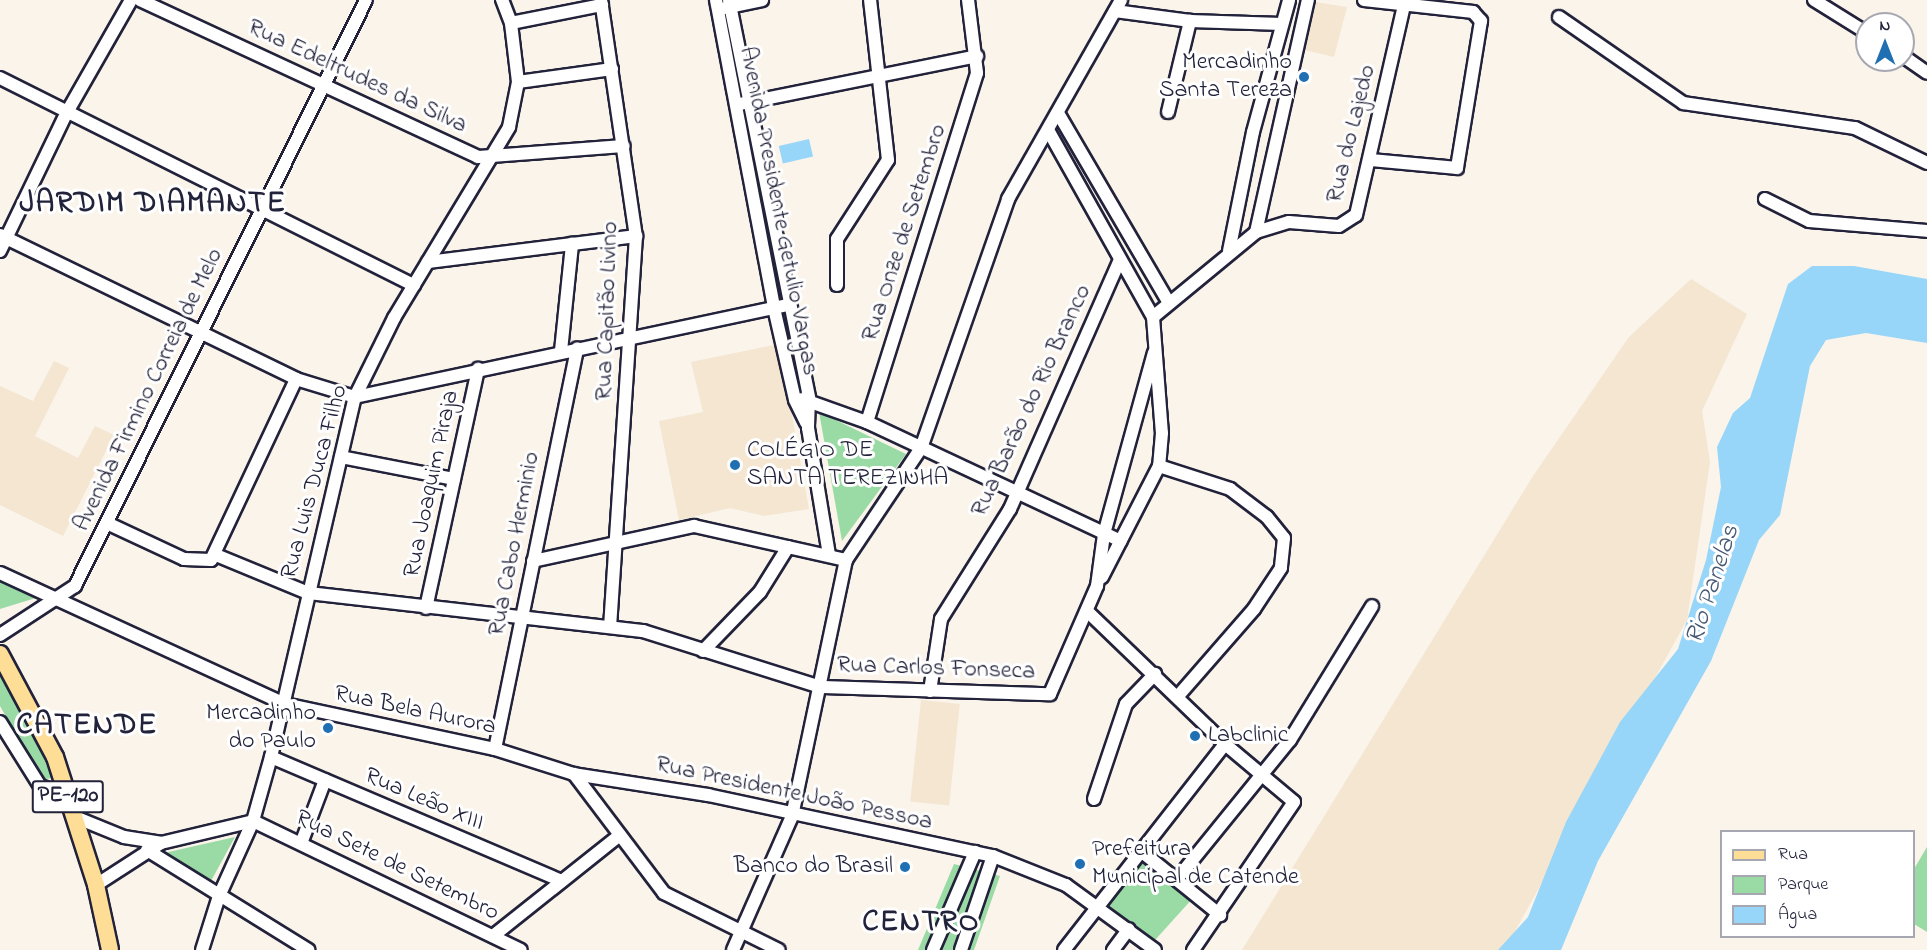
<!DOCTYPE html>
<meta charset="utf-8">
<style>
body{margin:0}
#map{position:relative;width:1927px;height:950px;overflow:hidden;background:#faf4ea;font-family:"Indie Flower",sans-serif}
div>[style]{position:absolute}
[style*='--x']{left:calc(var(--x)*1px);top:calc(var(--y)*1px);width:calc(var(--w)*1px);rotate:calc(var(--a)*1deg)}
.built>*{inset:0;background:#f4e6d1;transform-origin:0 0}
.green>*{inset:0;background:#9adba5;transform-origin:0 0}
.water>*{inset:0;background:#98d6f9;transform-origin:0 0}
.roads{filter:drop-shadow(2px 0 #22223b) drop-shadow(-2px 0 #22223b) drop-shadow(0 2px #22223b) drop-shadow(0 -2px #22223b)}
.minor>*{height:12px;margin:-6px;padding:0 6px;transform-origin:6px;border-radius:6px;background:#fff}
.major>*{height:16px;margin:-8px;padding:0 8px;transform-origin:8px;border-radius:8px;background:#fedd96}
.dots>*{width:16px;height:16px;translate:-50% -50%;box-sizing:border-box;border:3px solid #fff;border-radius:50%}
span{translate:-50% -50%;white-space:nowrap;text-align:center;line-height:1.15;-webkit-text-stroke:6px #fff;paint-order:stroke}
.shield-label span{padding:2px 4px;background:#fff;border:2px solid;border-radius:4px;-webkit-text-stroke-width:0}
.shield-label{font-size:22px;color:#22223b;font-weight:700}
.poi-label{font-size:24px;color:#22223b}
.right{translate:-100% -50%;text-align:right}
.left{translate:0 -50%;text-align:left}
.street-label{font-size:24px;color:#22223b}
.water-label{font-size:26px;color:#455874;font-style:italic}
.district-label{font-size:30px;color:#22223b;font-weight:700;letter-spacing:1.5px}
.legend{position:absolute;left:1720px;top:830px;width:195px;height:108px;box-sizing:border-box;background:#fff;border:2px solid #a7a7b1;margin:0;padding:8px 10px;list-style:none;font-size:18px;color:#22223b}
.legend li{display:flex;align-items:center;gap:12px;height:30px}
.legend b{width:30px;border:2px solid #a7a7b1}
.north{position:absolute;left:1855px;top:12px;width:60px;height:60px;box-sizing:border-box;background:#fff;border:2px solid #a7a7b1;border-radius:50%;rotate:0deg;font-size:16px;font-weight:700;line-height:24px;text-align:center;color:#22223b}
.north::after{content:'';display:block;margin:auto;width:21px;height:27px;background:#1f6fb2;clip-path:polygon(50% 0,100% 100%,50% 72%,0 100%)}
</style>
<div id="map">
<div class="built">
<i style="clip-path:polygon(1315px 2px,1347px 7px,1334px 57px,1300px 49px)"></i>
<i style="clip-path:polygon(1691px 279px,1747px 314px,1702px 411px,1710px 462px,1687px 620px,1514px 933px,1501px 950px,1242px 950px,1533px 476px,1629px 337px)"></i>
<i style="clip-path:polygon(779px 344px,809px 509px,764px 516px,730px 508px,679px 520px,659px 421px,703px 412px,691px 362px)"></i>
<i style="clip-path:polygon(54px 361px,69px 368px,35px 436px,78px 458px,95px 426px,114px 435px,63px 536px,0 505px,0 386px,33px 401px)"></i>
<i style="left:921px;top:700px;width:39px;height:102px;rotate:6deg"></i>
</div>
<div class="green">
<i style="clip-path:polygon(819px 412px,906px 454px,842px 541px)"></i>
<i style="clip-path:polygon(0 577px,42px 596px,0 609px)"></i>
<i style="clip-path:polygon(0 673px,29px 723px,52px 778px,41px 780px,0 706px)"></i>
<i style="clip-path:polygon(235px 837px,211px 881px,164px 853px)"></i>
<i style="clip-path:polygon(1927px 847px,1927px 932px,1914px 924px,1914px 869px)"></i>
<i style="left:1141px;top:857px;width:66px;height:59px;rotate:42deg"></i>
<i style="clip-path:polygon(954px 864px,1000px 876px,974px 950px,918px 950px)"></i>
</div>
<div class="water">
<i style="left:809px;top:139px;width:18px;height:31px;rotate:77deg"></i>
<i style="clip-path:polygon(1812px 266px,1854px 266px,1927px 279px,1927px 343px,1866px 333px,1826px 340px,1810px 366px,1780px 515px,1759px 540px,1711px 661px,1598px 861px,1561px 950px,1498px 950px,1528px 917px,1566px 822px,1620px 722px,1678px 649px,1706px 560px,1721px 487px,1717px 447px,1733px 413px,1750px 398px,1788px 284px)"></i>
</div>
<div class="roads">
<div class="minor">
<i style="--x:140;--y:0;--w:373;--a:24.9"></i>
<i style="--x:478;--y:157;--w:146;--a:-4.3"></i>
<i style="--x:601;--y:0;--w:239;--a:81.6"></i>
<i style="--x:636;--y:236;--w:390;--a:93.8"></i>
<i style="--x:716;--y:0;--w:313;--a:79.3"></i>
<i style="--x:774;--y:308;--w:94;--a:77.1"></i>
<i style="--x:795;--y:400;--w:25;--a:64"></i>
<i style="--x:729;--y:0;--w:406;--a:78.6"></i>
<i style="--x:809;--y:398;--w:30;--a:92"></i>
<i style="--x:808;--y:428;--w:129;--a:80.6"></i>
<i style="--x:1364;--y:0;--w:110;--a:6.3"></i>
<i style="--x:1473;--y:12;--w:12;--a:48"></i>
<i style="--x:1481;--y:21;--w:149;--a:99.3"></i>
<i style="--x:1457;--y:168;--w:86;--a:-174.7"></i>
<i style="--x:1814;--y:0;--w:62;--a:31.9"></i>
<i style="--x:725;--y:8;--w:38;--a:-12"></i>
<i style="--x:1115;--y:11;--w:76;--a:7.6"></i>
<i style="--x:1190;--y:21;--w:92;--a:1.9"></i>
<i style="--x:1559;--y:17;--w:151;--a:34.7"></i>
<i style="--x:1683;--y:103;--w:174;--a:8.3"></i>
<i style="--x:1855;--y:128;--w:80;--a:25.9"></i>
<i style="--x:511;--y:23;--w:93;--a:-11.2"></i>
<i style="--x:1903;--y:56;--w:29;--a:35"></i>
<i style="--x:0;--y:78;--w:463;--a:26.6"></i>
<i style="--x:518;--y:82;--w:95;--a:-7.9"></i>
<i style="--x:740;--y:104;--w:242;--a:-11.4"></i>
<i style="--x:1168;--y:112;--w:94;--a:-76.4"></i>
<i style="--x:1058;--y:113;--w:220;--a:59.7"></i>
<i style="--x:1048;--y:130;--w:214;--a:60.7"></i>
<i style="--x:1153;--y:317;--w:116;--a:85.6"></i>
<i style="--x:1162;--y:433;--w:33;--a:95"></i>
<i style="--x:1159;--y:466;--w:125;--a:117.2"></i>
<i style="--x:1765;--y:199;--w:49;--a:26.6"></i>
<i style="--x:1809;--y:221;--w:118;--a:4.8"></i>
<i style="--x:1256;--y:232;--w:238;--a:-77.4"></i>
<i style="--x:0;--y:235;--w:329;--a:25.9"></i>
<i style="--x:296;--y:379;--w:62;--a:17"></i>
<i style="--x:355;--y:397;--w:444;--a:-12"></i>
<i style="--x:0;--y:251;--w:152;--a:-64.3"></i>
<i style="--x:66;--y:114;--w:131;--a:-60.3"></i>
<i style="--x:1229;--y:251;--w:121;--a:-78.6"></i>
<i style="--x:1253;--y:132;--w:137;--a:-74.7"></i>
<i style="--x:428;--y:262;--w:210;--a:-7.1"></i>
<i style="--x:837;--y:285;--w:46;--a:-90"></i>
<i style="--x:837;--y:239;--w:94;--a:-57.2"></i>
<i style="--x:888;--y:160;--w:161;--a:-96.4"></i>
<i style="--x:1153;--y:317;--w:134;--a:-39.5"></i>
<i style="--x:1256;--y:232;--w:34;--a:-17"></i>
<i style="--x:1289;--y:222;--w:50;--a:4.6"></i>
<i style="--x:1339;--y:226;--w:20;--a:-33"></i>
<i style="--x:1356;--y:215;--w:215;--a:-77.1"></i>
<i style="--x:561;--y:351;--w:108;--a:-84.1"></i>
<i style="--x:802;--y:399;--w:69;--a:19.5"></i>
<i style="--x:867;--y:422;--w:280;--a:25.1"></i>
<i style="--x:867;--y:422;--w:366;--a:-72.5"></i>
<i style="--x:977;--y:73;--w:74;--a:-97"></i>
<i style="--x:341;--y:457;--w:115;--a:11"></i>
<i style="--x:1159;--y:466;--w:75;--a:17.9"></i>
<i style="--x:1230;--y:489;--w:46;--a:37.1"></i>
<i style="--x:1267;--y:517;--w:27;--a:51"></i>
<i style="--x:1284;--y:538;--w:30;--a:96"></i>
<i style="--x:1281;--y:568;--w:49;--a:123.4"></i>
<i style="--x:1254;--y:609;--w:116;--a:131.1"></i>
<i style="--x:109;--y:524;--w:83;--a:25"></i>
<i style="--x:184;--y:559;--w:27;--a:2"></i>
<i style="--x:211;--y:560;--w:200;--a:-64.8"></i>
<i style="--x:216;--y:555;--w:100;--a:22.4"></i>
<i style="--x:308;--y:593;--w:337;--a:6.5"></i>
<i style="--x:643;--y:631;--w:187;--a:17.5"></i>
<i style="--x:821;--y:687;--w:229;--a:1.8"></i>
<i style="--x:1050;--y:694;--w:118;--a:-66.5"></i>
<i style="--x:1097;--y:586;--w:52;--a:-82.3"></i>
<i style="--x:1104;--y:534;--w:188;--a:-74.6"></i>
<i style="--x:533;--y:561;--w:165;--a:-12.3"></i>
<i style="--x:694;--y:526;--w:156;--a:12.6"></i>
<i style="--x:0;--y:573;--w:314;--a:24.7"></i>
<i style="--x:285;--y:704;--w:215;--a:12.1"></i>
<i style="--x:495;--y:749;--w:83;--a:17.6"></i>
<i style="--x:574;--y:774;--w:149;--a:52.9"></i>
<i style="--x:664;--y:893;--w:128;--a:26.4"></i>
<i style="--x:426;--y:608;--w:245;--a:-77.7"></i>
<i style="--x:1087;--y:611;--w:192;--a:43.9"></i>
<i style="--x:1225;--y:744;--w:90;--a:40"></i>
<i style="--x:1294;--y:802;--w:179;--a:124.3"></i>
<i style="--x:0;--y:635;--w:90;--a:-33.2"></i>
<i style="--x:75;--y:586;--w:654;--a:-63.59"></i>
<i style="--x:703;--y:651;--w:82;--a:-46"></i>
<i style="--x:760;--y:592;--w:53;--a:-58.1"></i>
<i style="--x:930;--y:691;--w:73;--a:-81.3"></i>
<i style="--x:941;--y:619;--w:130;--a:-57.9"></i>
<i style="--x:1010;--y:509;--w:272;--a:-66.2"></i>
<i style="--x:0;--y:722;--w:75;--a:58"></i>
<i style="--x:40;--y:786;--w:29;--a:20"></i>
<i style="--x:495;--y:749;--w:409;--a:-78.4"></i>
<i style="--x:271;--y:757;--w:316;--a:23.1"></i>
<i style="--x:574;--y:774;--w:136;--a:8.9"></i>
<i style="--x:708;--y:795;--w:291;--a:12.1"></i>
<i style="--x:993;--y:856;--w:79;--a:21.7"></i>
<i style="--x:1066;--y:885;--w:110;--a:36.1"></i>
<i style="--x:1094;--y:799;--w:100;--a:-71.4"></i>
<i style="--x:1126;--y:704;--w:42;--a:-46"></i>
<i style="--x:75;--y:817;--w:53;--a:22.2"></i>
<i style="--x:124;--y:837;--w:37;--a:9"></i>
<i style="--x:253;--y:821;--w:297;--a:25.7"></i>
<i style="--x:302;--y:841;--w:65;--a:-69.3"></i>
<i style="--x:147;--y:850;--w:190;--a:31.8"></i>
<i style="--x:1141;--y:851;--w:102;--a:39"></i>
<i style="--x:1177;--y:879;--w:179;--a:-50.9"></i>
<i style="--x:1290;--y:740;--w:157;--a:-58.5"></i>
<i style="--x:96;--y:885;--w:77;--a:-32.9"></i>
<i style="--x:161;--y:843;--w:95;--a:-13.4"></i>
<i style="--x:493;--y:936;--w:162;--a:-38.5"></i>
<i style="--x:202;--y:950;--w:57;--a:-72.5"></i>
<i style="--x:219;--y:896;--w:82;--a:-65.6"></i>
<i style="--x:253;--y:821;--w:66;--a:-74.3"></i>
<i style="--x:271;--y:757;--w:370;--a:-76.9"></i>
<i style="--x:355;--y:397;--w:88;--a:-63.7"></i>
<i style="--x:394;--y:318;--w:223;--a:-58.9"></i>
<i style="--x:509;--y:127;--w:46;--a:-78.7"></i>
<i style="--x:518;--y:82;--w:59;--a:-96.8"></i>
<i style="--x:511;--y:23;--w:25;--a:-111"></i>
<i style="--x:733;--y:950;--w:146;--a:-66.2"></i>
<i style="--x:792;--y:816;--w:262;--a:-78.1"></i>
<i style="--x:846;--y:560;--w:135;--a:-56.2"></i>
<i style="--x:921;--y:448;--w:264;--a:-70.7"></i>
<i style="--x:1008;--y:199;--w:229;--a:-60.4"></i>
<i style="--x:933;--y:950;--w:107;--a:-66.8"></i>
<i style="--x:961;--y:950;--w:99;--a:-71.2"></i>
<i style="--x:1064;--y:950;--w:261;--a:-52"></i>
<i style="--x:1113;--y:950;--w:26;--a:-53"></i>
</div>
<div class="major">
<i style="--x:0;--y:654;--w:117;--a:61.9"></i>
<i style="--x:55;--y:757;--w:134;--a:72.2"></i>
<i style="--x:96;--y:885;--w:66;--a:77.8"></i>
</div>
</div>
<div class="dots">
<i style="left:1304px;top:77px;background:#1f6fb2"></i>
<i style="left:735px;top:465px;background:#1f6fb2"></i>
<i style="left:328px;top:728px;background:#1f6fb2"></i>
<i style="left:1195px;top:736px;background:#1f6fb2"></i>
<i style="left:1080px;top:864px;background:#1f6fb2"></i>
<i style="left:905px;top:867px;background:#1f6fb2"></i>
</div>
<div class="shield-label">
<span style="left:68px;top:797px">PE-120</span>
</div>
<div class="poi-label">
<span class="right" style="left:1292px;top:77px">Mercadinho<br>Santa Tereza</span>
<span class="left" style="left:747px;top:465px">COLÉGIO DE<br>SANTA TEREZINHA</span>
<span class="right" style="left:316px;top:728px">Mercadinho<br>do Paulo</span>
<span class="left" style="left:1208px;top:736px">Labclinic</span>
<span class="left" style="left:1092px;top:864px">Prefeitura<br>Municipal de Catende</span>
<span class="right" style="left:893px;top:867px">Banco do Brasil</span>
</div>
<div class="street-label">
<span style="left:357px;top:77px;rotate:25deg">Rua Edeltrudes da Silva</span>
<span style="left:1352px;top:134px;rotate:-76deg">Rua do Lajedo</span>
<span style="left:778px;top:211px;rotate:79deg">Avenida Presidente Getulio Vargas</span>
<span style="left:905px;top:233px;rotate:-72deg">Rua Onze de Setembro</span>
<span style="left:608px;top:311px;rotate:-88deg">Rua Capitão Livino</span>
<span style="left:149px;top:390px;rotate:-64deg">Avenida Firmino Correia de Melo</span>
<span style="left:1032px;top:401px;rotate:-65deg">Rua Barão do Rio Branco</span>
<span style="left:315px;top:482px;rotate:-75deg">Rua Luis Duca Filho</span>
<span style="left:432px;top:484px;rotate:-78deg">Rua Joaquim Piraja</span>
<span style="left:515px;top:544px;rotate:-79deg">Rua Cabo Herminio</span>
<span style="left:936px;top:669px;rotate:2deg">Rua Carlos Fonseca</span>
<span style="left:415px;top:711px;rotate:12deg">Rua Bela Aurora</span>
<span style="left:794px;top:794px;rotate:12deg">Rua Presidente João Pessoa</span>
<span style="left:424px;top:800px;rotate:23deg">Rua Leão XIII</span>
<span style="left:397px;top:866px;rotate:26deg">Rua Sete de Setembro</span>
</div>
<div class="water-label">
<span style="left:1714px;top:585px;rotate:-72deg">Rio Panelas</span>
</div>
<div class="district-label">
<span style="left:153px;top:204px">JARDIM DIAMANTE</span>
<span style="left:87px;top:726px">CATENDE</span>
<span style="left:921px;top:923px">CENTRO</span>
</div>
<ul class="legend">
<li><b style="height:8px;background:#fedd96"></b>Rua</li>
<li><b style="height:16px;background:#9adba5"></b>Parque</li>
<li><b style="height:16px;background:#98d6f9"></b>Água</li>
</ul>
<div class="north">N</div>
</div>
